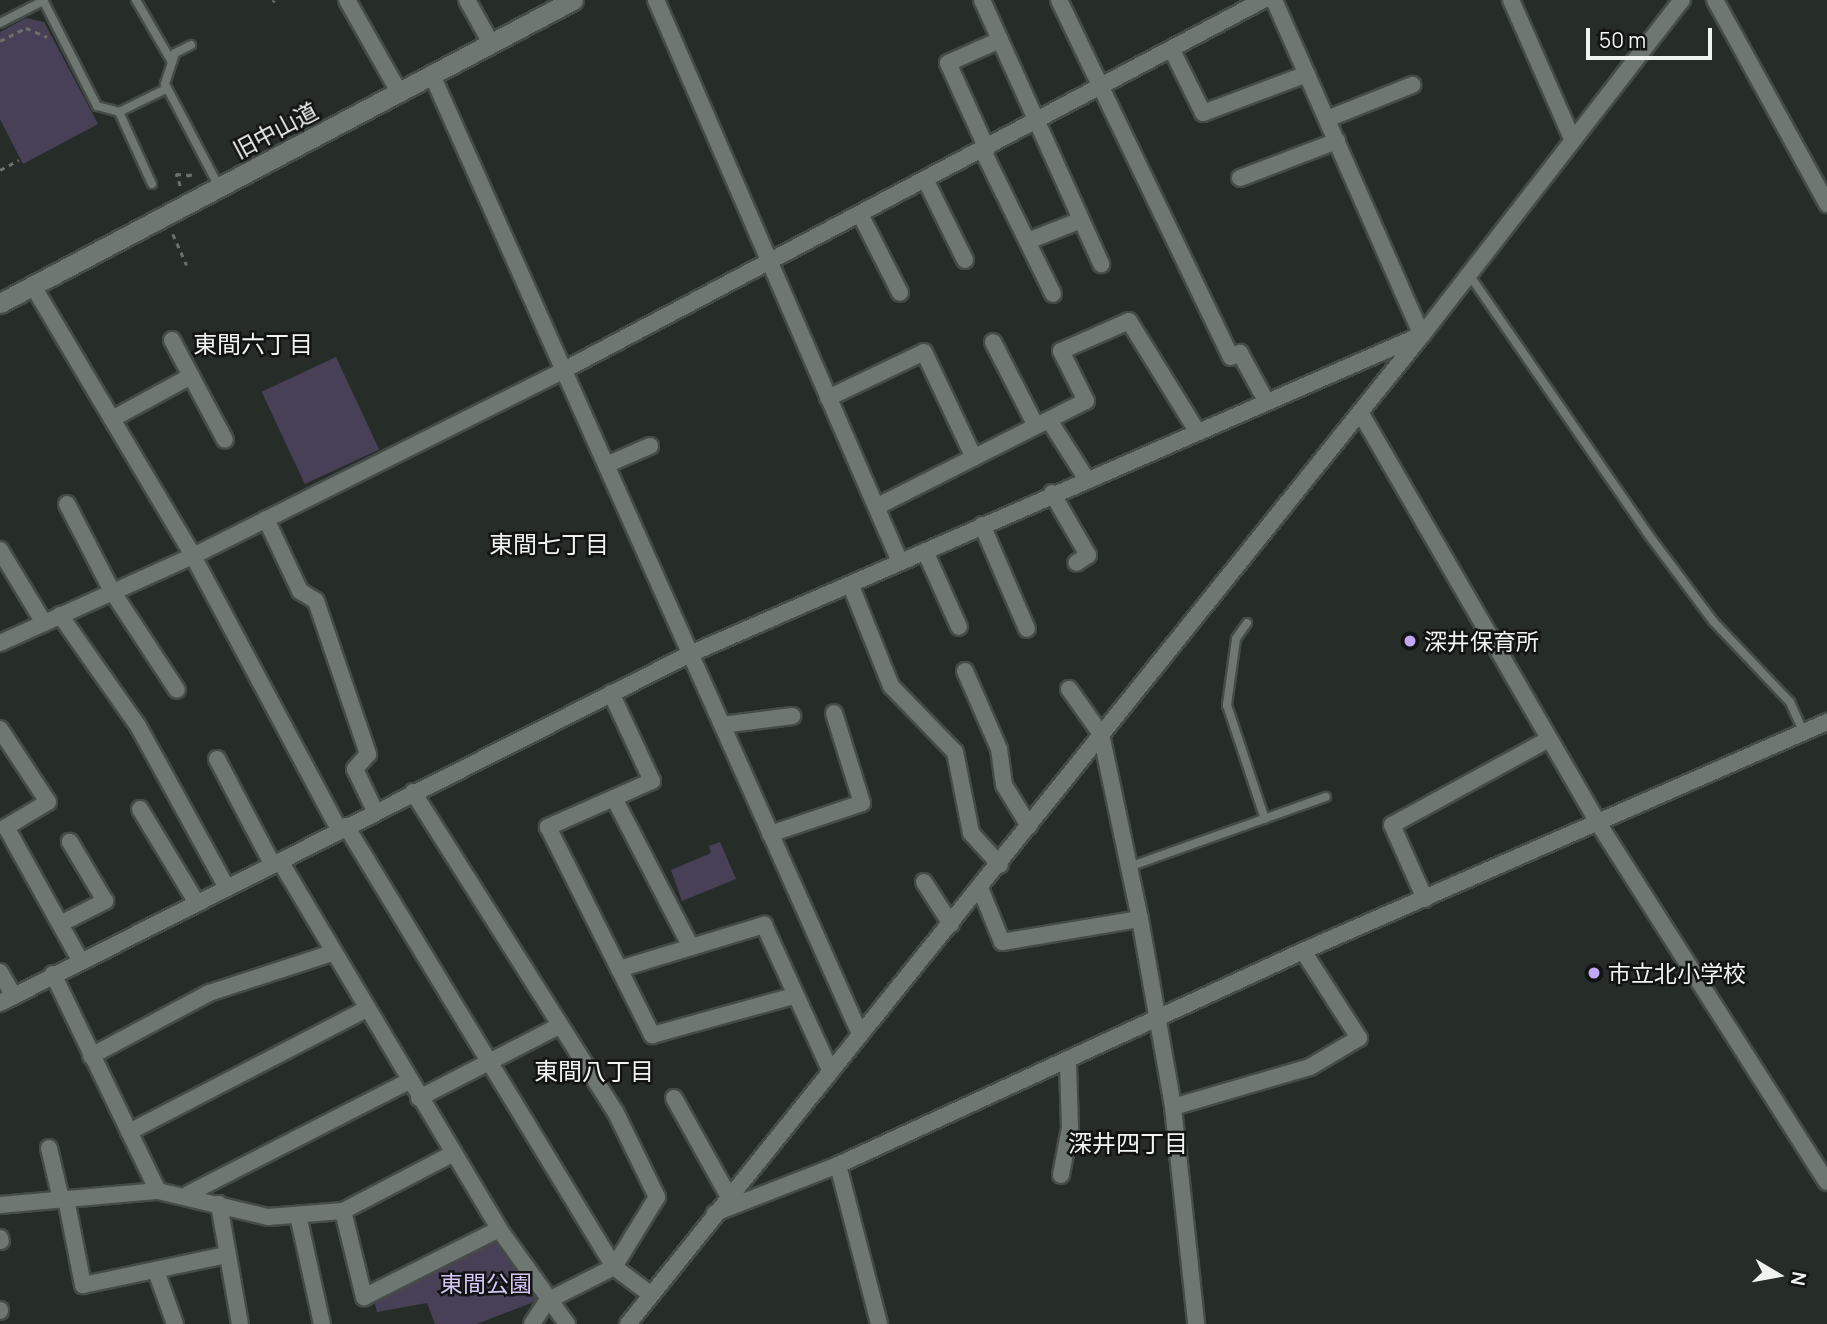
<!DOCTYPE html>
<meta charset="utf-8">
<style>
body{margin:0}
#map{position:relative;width:1827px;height:1324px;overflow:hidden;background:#262d29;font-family:Manrope,"Noto Sans JP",sans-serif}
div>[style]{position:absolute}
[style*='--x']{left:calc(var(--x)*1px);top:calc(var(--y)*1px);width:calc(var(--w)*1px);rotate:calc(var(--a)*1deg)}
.green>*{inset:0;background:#484056;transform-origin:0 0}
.path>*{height:2.5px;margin-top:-1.25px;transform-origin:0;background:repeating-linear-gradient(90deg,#6a706c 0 5px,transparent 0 10px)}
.roads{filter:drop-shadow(2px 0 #454b48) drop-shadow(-2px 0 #454b48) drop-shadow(0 2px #454b48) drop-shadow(0 -2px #454b48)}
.service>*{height:8px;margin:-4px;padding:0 4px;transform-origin:4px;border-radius:4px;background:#6f7773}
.minor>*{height:16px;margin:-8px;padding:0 8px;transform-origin:8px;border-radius:8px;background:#6f7773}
.secondary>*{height:19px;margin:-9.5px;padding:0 9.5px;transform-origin:9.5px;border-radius:9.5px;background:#6f7773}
.dots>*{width:19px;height:19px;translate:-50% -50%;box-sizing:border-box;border:4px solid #111413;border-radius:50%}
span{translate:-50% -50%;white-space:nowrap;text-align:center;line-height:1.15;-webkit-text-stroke:5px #111413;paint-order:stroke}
.street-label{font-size:23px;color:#f0f4f1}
.poi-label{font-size:23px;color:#f0f4f1}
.left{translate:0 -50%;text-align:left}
.park-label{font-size:23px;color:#d6c6f6}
.neighbourhood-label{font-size:24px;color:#f0f4f1}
.north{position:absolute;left:1743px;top:1240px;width:70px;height:70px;-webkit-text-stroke:5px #111413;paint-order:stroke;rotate:100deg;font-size:19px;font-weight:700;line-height:28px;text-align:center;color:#f0f4f1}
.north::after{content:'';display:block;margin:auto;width:24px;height:32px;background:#f0f4f1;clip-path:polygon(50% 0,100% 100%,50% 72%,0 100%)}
.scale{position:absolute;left:1586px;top:28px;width:126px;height:32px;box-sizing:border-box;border:4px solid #f0f4f1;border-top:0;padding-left:9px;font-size:21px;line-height:24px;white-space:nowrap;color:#f0f4f1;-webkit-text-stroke:5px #111413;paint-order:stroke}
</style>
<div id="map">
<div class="green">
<i style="clip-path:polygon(26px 18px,44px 22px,98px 124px,23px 164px,0 119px,0 32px)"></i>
<i style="left:336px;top:357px;width:102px;height:82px;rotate:65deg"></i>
<i style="clip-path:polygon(720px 842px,736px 879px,682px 901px,671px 870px,711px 853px,709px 846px)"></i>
<i style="clip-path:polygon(501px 1237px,541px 1299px,477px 1324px,435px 1324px,427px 1303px,377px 1312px,374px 1299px)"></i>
</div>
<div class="path">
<i style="--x:273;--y:2;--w:2;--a:-63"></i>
<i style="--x:0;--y:41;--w:29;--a:-27"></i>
<i style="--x:26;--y:28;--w:23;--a:23"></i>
<i style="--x:0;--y:170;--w:21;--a:-28"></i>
<i style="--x:180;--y:186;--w:13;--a:-108"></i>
<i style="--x:176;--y:174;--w:16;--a:4"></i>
<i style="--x:192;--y:175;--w:10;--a:169"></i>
<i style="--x:173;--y:234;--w:34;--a:66"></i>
</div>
<div class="roads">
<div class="service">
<i style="--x:43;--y:0;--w:119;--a:63"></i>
<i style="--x:97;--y:106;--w:23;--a:15"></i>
<i style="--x:119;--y:112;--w:52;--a:-26.1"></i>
<i style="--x:136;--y:0;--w:72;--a:59.9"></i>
<i style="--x:0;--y:23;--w:48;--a:-27.1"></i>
<i style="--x:191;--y:45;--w:18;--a:153"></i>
<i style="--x:175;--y:53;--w:33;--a:108"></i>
<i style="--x:165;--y:84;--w:116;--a:62.3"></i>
<i style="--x:119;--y:112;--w:79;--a:65.4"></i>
<i style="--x:1468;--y:273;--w:317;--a:55.4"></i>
<i style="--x:1648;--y:534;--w:109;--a:53.2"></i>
<i style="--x:1713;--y:621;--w:112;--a:46.5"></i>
<i style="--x:1790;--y:702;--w:34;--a:66"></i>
<i style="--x:1247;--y:623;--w:19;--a:125"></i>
<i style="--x:1236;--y:639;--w:67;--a:97.8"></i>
<i style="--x:1227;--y:705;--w:120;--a:71.6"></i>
<i style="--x:1129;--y:867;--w:209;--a:-19.6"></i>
</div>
<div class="minor">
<i style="--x:347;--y:0;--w:106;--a:60.5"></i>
<i style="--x:467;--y:0;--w:51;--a:60.9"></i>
<i style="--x:656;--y:0;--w:613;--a:66.53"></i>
<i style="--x:982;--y:0;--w:290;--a:65.7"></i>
<i style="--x:1059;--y:0;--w:396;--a:64.3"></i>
<i style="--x:1231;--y:357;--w:10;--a:-24"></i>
<i style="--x:1240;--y:353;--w:52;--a:61.5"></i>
<i style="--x:1274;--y:0;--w:366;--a:66.2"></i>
<i style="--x:1511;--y:0;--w:149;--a:66.2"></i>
<i style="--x:1715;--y:0;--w:233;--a:61.2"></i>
<i style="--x:1172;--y:50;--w:70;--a:63.8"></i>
<i style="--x:1203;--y:113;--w:111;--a:-20.6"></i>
<i style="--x:432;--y:75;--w:1050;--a:65.95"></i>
<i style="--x:1327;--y:119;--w:92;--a:-21.8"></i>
<i style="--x:987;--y:149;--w:94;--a:-114.4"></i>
<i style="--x:948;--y:63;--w:57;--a:-23.9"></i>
<i style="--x:983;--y:151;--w:159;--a:63.9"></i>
<i style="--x:1240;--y:178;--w:104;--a:-20.9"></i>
<i style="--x:926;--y:181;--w:88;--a:63.7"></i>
<i style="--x:861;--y:216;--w:86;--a:63.1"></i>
<i style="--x:1028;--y:241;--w:57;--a:-21.6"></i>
<i style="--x:33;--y:286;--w:314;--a:59.3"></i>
<i style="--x:193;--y:556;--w:310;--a:61.9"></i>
<i style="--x:172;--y:340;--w:41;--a:62.2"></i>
<i style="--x:993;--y:342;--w:94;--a:62.9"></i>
<i style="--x:828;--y:398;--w:106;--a:-25.6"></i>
<i style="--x:924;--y:352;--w:117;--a:64.7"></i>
<i style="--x:1360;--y:412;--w:479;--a:59.9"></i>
<i style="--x:1600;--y:826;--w:422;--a:57.5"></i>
<i style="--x:112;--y:419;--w:90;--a:-28.6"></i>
<i style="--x:191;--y:376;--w:72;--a:62"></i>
<i style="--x:1049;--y:420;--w:69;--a:57.5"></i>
<i style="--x:606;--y:465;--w:48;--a:-23.4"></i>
<i style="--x:1052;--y:493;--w:72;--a:59.9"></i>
<i style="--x:1088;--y:555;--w:14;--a:146"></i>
<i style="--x:67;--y:504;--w:98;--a:62.7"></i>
<i style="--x:112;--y:591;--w:118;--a:56.7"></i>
<i style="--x:878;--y:506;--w:233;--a:-26.8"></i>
<i style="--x:1086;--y:401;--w:56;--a:-116.6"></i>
<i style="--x:1061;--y:351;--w:74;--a:-23.8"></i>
<i style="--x:1129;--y:321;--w:129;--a:58.3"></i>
<i style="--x:266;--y:519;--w:80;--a:64.7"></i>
<i style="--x:300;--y:591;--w:19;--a:32"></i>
<i style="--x:316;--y:601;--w:162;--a:71.2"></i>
<i style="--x:368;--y:754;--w:20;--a:131"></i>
<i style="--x:355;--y:769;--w:47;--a:64.5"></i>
<i style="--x:982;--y:525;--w:113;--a:66.6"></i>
<i style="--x:0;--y:550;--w:85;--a:58.9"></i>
<i style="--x:925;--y:551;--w:83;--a:65.9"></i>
<i style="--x:851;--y:586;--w:108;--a:68.2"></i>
<i style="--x:891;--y:686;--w:92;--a:45.9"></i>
<i style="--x:955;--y:752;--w:83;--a:78.8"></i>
<i style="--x:971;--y:833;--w:43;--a:47.8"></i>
<i style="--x:60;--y:615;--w:136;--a:54.9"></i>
<i style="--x:138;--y:726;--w:185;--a:61.2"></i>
<i style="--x:0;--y:643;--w:212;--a:-24.3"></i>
<i style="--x:193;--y:556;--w:415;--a:-26.6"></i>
<i style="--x:564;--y:370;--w:791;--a:-27.89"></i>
<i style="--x:965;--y:671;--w:85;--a:66.4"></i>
<i style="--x:999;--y:749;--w:36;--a:82"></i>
<i style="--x:1004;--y:785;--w:48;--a:58.6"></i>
<i style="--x:1069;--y:689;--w:55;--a:54.6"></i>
<i style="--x:1101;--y:734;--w:189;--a:78.1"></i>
<i style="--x:1140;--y:919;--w:191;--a:80"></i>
<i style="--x:1173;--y:1107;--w:218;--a:83.9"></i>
<i style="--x:611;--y:693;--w:97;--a:65"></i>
<i style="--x:652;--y:781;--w:114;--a:156.1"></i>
<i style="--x:548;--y:827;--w:233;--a:63.4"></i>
<i style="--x:652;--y:1035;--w:147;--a:-15.4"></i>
<i style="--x:722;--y:725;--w:71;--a:-7.3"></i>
<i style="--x:0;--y:729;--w:87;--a:56.7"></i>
<i style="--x:48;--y:802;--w:49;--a:149.2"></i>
<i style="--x:6;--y:827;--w:154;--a:60.9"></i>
<i style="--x:217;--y:759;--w:120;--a:62.2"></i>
<i style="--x:413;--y:792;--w:378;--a:57.7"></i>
<i style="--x:615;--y:1111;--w:96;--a:64"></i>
<i style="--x:657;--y:1197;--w:82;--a:121.6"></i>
<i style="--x:614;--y:1267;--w:75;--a:153.1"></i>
<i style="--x:547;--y:1301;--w:27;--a:123"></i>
<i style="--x:614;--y:798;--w:168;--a:62.7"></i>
<i style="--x:140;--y:809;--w:110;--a:58.8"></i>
<i style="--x:346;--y:826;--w:516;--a:58.71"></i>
<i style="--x:614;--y:1267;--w:45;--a:36.9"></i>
<i style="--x:770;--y:834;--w:97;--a:-18.6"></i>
<i style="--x:862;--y:803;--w:94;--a:-107.3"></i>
<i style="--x:280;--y:861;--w:428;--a:59.2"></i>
<i style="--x:499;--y:1229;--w:117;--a:54.4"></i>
<i style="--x:924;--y:882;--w:50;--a:57.3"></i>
<i style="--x:980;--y:888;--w:58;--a:67.8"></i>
<i style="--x:1002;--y:942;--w:140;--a:-9.5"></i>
<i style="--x:1425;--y:899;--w:81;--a:-114"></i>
<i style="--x:1392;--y:825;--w:179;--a:-28.7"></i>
<i style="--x:60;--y:924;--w:51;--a:-27.1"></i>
<i style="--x:105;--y:901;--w:69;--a:-120.7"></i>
<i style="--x:619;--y:969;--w:152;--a:-16.9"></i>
<i style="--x:764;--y:925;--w:159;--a:65.5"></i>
<i style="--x:0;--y:972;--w:28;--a:60"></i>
<i style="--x:53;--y:974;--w:241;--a:64.2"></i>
<i style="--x:0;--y:1003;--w:773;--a:-26.83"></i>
<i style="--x:690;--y:654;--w:795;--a:-23.57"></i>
<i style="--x:91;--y:1056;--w:134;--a:-28.1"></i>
<i style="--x:209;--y:993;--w:129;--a:-18"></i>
<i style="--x:419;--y:1098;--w:157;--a:-27.2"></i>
<i style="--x:674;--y:1098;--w:113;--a:60.9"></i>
<i style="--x:1173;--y:1107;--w:143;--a:-16.3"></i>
<i style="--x:1310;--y:1067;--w:57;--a:-30.6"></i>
<i style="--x:1359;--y:1038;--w:103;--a:-122.8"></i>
<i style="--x:129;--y:1132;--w:265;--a:-27.4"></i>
<i style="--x:49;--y:1148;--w:52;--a:76.8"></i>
<i style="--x:838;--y:1165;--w:164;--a:75.5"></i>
<i style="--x:1061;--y:1175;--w:48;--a:-79.2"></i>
<i style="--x:1070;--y:1128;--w:65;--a:-91.8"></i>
<i style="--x:188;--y:1194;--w:248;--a:-27.1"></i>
<i style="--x:66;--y:1199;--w:88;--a:78.8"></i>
<i style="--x:83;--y:1285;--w:147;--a:-11.8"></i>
<i style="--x:219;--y:1204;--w:122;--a:80.1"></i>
<i style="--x:0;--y:1205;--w:159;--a:-5.1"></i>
<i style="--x:158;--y:1191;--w:113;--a:13.3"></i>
<i style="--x:268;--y:1217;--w:75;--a:-4.6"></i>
<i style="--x:343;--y:1211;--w:125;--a:-27.6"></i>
<i style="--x:343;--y:1211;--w:89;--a:76.3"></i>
<i style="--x:364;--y:1297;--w:151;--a:-26.7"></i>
<i style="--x:715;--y:1213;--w:132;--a:-21.3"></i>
<i style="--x:838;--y:1165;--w:512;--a:-24.71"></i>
<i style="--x:1303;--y:951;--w:572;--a:-23.61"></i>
<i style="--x:298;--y:1215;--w:112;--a:77.6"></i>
<i style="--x:0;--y:1238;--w:3;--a:72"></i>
<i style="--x:156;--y:1271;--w:56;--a:70.3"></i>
<i style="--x:0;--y:1311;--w:1;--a:-90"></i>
<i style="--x:628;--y:1324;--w:1268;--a:-51.24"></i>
<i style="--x:1422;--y:335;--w:424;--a:-52.2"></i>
</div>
<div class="secondary">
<i style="--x:0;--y:303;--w:648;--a:-27.87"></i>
</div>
</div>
<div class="dots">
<i style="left:1410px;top:641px;background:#c2a8f3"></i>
<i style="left:1594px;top:973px;background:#c2a8f3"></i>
</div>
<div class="street-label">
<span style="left:275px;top:130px;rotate:-28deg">旧中山道</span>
</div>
<div class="poi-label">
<span class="left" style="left:1424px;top:641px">深井保育所</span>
<span class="left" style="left:1608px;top:973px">市立北小学校</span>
</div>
<div class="park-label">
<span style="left:486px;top:1283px">東間公園</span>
</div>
<div class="neighbourhood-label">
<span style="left:253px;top:344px">東間六丁目</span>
<span style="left:549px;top:544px">東間七丁目</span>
<span style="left:594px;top:1071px">東間八丁目</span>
<span style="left:1128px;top:1143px">深井四丁目</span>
</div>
<div class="north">N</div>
<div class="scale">50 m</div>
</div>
